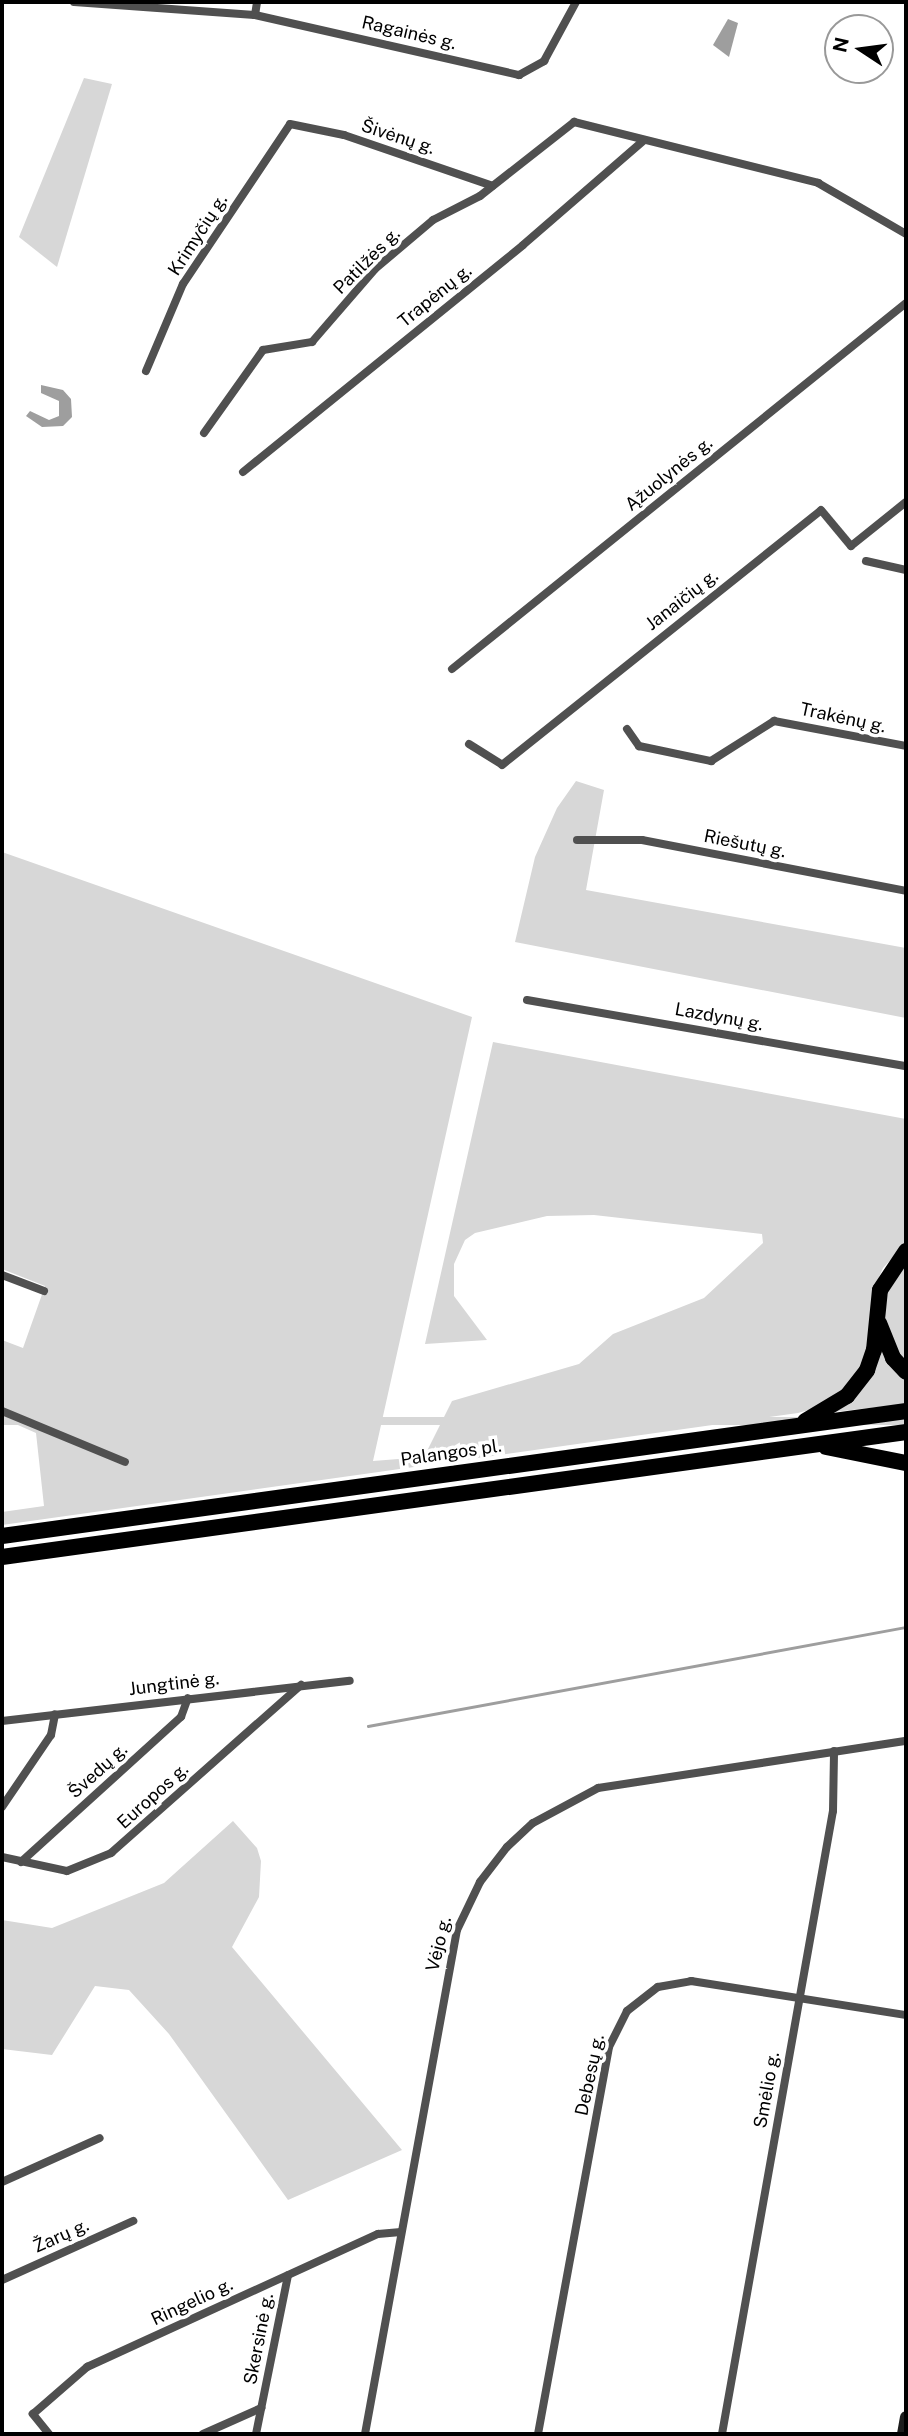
<!DOCTYPE html>
<meta charset="utf-8">
<style>
body{margin:0}
#map{position:relative;width:908px;height:2436px;overflow:hidden;background:#fff;font-family:"Public Sans",sans-serif}
div>[style]{position:absolute}
[style*='--x']{left:calc(var(--x)*1px);top:calc(var(--y)*1px);width:calc(var(--w)*1px);rotate:calc(var(--a)*1deg)}
.green>*{inset:0;background:#d7d7d7;transform-origin:0 0}
.water>*{inset:0;background:#9e9e9e}
.stream>*{height:2.5px;margin:-1.25px;padding:0 1.25px;transform-origin:1.25px;border-radius:1.25px;background:#9e9e9e}
.street>*{height:8px;margin:-4px;padding:0 4px;transform-origin:4px;border-radius:4px;background:#505050}
.secondary>*{height:12px;margin:-6px;padding:0 6px;transform-origin:6px;border-radius:6px;background:#1d1d1d}
.highway>*{height:16px;margin:-8px;padding:0 8px;transform-origin:8px;border-radius:8px;background:#000}
span{translate:-50% -50%;white-space:nowrap;text-align:center;line-height:1.15;-webkit-text-stroke:7px #fff;paint-order:stroke}
.street-label{font-size:18px;color:#000}
.frame{position:absolute;inset:0;border:4px solid #000;pointer-events:none}
.north{position:absolute;left:824px;top:14px;width:70px;height:70px;box-sizing:border-box;background:#fff;border:2px solid #999;border-radius:50%;rotate:283deg;font-size:19px;font-weight:700;line-height:28px;text-align:center;color:#000}
.north::after{content:'';display:block;margin:auto;width:24px;height:32px;background:#000;clip-path:polygon(50% 0,100% 100%,50% 72%,0 100%)}
</style>
<div id="map">
<div class="green">
<i style="clip-path:polygon(84px 78px,112px 84px,57px 267px,19px 237px)"></i>
<i style="clip-path:polygon(576px 781px,604px 790px,586px 890px,906px 948px,906px 1018px,515px 942px,535px 857px,557px 808px)"></i>
<i style="clip-path:polygon(2px 852px,472px 1017px,373px 1461px,424px 1457px,452px 1401px,579px 1364px,613px 1334px,704px 1298px,763px 1243px,762px 1234px,594px 1215px,547px 1216px,475px 1233px,465px 1240px,454px 1264px,454px 1296px,487px 1340px,425px 1344px,493px 1042px,906px 1119px,906px 1243px,883px 1268px,876px 1284px,871px 1344px,855px 1382px,816px 1408px,798px 1413px,2px 1525px,2px 1512px,44px 1506px,36px 1433px,2px 1418px,2px 1340px,23px 1348px,45px 1286px,2px 1269px)"></i>
<i style="clip-path:polygon(906px 1260px,906px 1365px,886px 1332px,885px 1301px,892px 1280px)"></i>
<i style="clip-path:polygon(879px 1341px,906px 1378px,906px 1404px,833px 1412px)"></i>
<i style="left:906px;top:1417px;width:8px;height:913px;rotate:90deg"></i>
<i style="clip-path:polygon(233px 1821px,257px 1848px,261px 1861px,259px 1897px,232px 1947px,402px 2150px,288px 2200px,169px 2034px,129px 1990px,95px 1986px,52px 2055px,2px 2049px,2px 1920px,52px 1928px,164px 1883px)"></i>
</div>
<div class="water">
<i style="clip-path:polygon(728px 19px,738px 23px,729px 57px,713px 45px)"></i>
<i style="clip-path:polygon(41px 385px,63px 390px,71px 399px,72px 417px,63px 426px,42px 427px,26px 416px,30px 411px,49px 420px,59px 416px,59px 401px,41px 393px)"></i>
</div>
<div class="stream">
<i style="--x:368;--y:1726;--w:547;--a:-10.43"></i>
</div>
<div class="street">
<i style="--x:74;--y:2;--w:181;--a:4.1"></i>
<i style="--x:255;--y:15;--w:271;--a:12.8"></i>
<i style="--x:519;--y:75;--w:29;--a:-29"></i>
<i style="--x:544;--y:61;--w:67;--a:-61.5"></i>
<i style="--x:255;--y:15;--w:13;--a:-81"></i>
<i style="--x:146;--y:371;--w:95;--a:-67"></i>
<i style="--x:183;--y:284;--w:192;--a:-56.2"></i>
<i style="--x:290;--y:124;--w:55;--a:11.5"></i>
<i style="--x:344;--y:135;--w:157;--a:18.9"></i>
<i style="--x:204;--y:433;--w:102;--a:-54.6"></i>
<i style="--x:263;--y:350;--w:50;--a:-9.3"></i>
<i style="--x:312;--y:342;--w:96;--a:-49.2"></i>
<i style="--x:375;--y:269;--w:76;--a:-40.2"></i>
<i style="--x:433;--y:220;--w:53;--a:-27.1"></i>
<i style="--x:480;--y:196;--w:120;--a:-38.2"></i>
<i style="--x:574;--y:122;--w:252;--a:14"></i>
<i style="--x:818;--y:183;--w:102;--a:30.1"></i>
<i style="--x:243;--y:472;--w:360;--a:-39"></i>
<i style="--x:523;--y:245;--w:159;--a:-40.9"></i>
<i style="--x:866;--y:561;--w:41;--a:12.7"></i>
<i style="--x:452;--y:669;--w:583;--a:-38.87"></i>
<i style="--x:627;--y:729;--w:21;--a:55"></i>
<i style="--x:639;--y:746;--w:74;--a:11.8"></i>
<i style="--x:711;--y:761;--w:75;--a:-32.4"></i>
<i style="--x:774;--y:721;--w:134;--a:10.7"></i>
<i style="--x:469;--y:744;--w:39;--a:32"></i>
<i style="--x:502;--y:765;--w:408;--a:-38.6"></i>
<i style="--x:821;--y:510;--w:47;--a:50.2"></i>
<i style="--x:851;--y:546;--w:70;--a:-38.7"></i>
<i style="--x:577;--y:840;--w:65;--a:0"></i>
<i style="--x:642;--y:840;--w:269;--a:10.9"></i>
<i style="--x:527;--y:1000;--w:385;--a:9.9"></i>
<i style="--x:2;--y:1275;--w:45;--a:20.9"></i>
<i style="--x:2;--y:1411;--w:133;--a:22.5"></i>
<i style="--x:2;--y:1721;--w:350;--a:-6.6"></i>
<i style="--x:2;--y:1807;--w:87;--a:-55.8"></i>
<i style="--x:51;--y:1735;--w:21;--a:-79"></i>
<i style="--x:2;--y:1857;--w:66;--a:12.2"></i>
<i style="--x:67;--y:1871;--w:48;--a:-22.2"></i>
<i style="--x:111;--y:1853;--w:254;--a:-41.5"></i>
<i style="--x:21;--y:1862;--w:216;--a:-42.2"></i>
<i style="--x:181;--y:1717;--w:20;--a:-70"></i>
<i style="--x:2;--y:2182;--w:107;--a:-24.2"></i>
<i style="--x:2;--y:2280;--w:144;--a:-24.2"></i>
<i style="--x:49;--y:2434;--w:26;--a:-129"></i>
<i style="--x:33;--y:2414;--w:72;--a:-41"></i>
<i style="--x:87;--y:2367;--w:320;--a:-24.6"></i>
<i style="--x:378;--y:2234;--w:23;--a:-5"></i>
<i style="--x:203;--y:2434;--w:64;--a:-24.1"></i>
<i style="--x:256;--y:2434;--w:162;--a:-78.6"></i>
<i style="--x:365;--y:2434;--w:512;--a:-79.66"></i>
<i style="--x:457;--y:1930;--w:53;--a:-64.4"></i>
<i style="--x:480;--y:1882;--w:44;--a:-52.4"></i>
<i style="--x:507;--y:1847;--w:35;--a:-43"></i>
<i style="--x:533;--y:1823;--w:74;--a:-28.3"></i>
<i style="--x:598;--y:1788;--w:312;--a:-8.7"></i>
<i style="--x:538;--y:2434;--w:393;--a:-79.6"></i>
<i style="--x:609;--y:2047;--w:40;--a:-63.4"></i>
<i style="--x:627;--y:2011;--w:39;--a:-38"></i>
<i style="--x:658;--y:1987;--w:34;--a:-10"></i>
<i style="--x:691;--y:1981;--w:218;--a:9"></i>
<i style="--x:722;--y:2434;--w:633;--a:-79.9"></i>
<i style="--x:833;--y:1811;--w:60;--a:-89"></i>
</div>
<div class="secondary">
<i style="--x:903;--y:2434;--w:17;--a:-80"></i>
</div>
<div class="highway">
<i style="--x:879;--y:1323;--w:38;--a:68"></i>
<i style="--x:893;--y:1358;--w:19;--a:47"></i>
<i style="--x:805;--y:1421;--w:49;--a:-30.8"></i>
<i style="--x:847;--y:1396;--w:33;--a:-52"></i>
<i style="--x:867;--y:1370;--w:21;--a:-71"></i>
<i style="--x:874;--y:1350;--w:60;--a:-84.3"></i>
<i style="--x:880;--y:1290;--w:47;--a:-56.3"></i>
<i style="--x:826;--y:1447;--w:82;--a:11.3"></i>
<i style="--x:2;--y:1536;--w:913;--a:-7.87"></i>
<i style="--x:2;--y:1557;--w:913;--a:-7.87"></i>
</div>
<div class="street-label">
<span style="left:409px;top:33px;rotate:13deg">Ragainės g.</span>
<span style="left:398px;top:137px;rotate:18deg">Šivėnų g.</span>
<span style="left:198px;top:235px;rotate:-57deg">Krimyčių g.</span>
<span style="left:367px;top:261px;rotate:-45deg">Patilžės g.</span>
<span style="left:435px;top:296px;rotate:-39deg">Trapėnų g.</span>
<span style="left:669px;top:474px;rotate:-39deg">Ąžuolynės g.</span>
<span style="left:682px;top:600px;rotate:-38deg">Janaičių g.</span>
<span style="left:843px;top:718px;rotate:12deg">Trakėnų g.</span>
<span style="left:745px;top:844px;rotate:11deg">Riešutų g.</span>
<span style="left:719px;top:1017px;rotate:10deg">Lazdynų g.</span>
<span style="left:451px;top:1453px;rotate:-8deg">Palangos pl.</span>
<span style="left:174px;top:1684px;rotate:-7deg">Jungtinė g.</span>
<span style="left:98px;top:1771px;rotate:-42deg">Švedų g.</span>
<span style="left:153px;top:1796px;rotate:-42deg">Europos g.</span>
<span style="left:439px;top:1944px;rotate:-76deg">Vėjo g.</span>
<span style="left:590px;top:2075px;rotate:-78deg">Debesų g.</span>
<span style="left:767px;top:2090px;rotate:-80deg">Smėlio g.</span>
<span style="left:61px;top:2236px;rotate:-24deg">Žarų g.</span>
<span style="left:192px;top:2302px;rotate:-25deg">Ringelio g.</span>
<span style="left:259px;top:2339px;rotate:-79deg">Skersinė g.</span>
</div>
<div class="frame"></div>
<div class="north">N</div>
</div>
